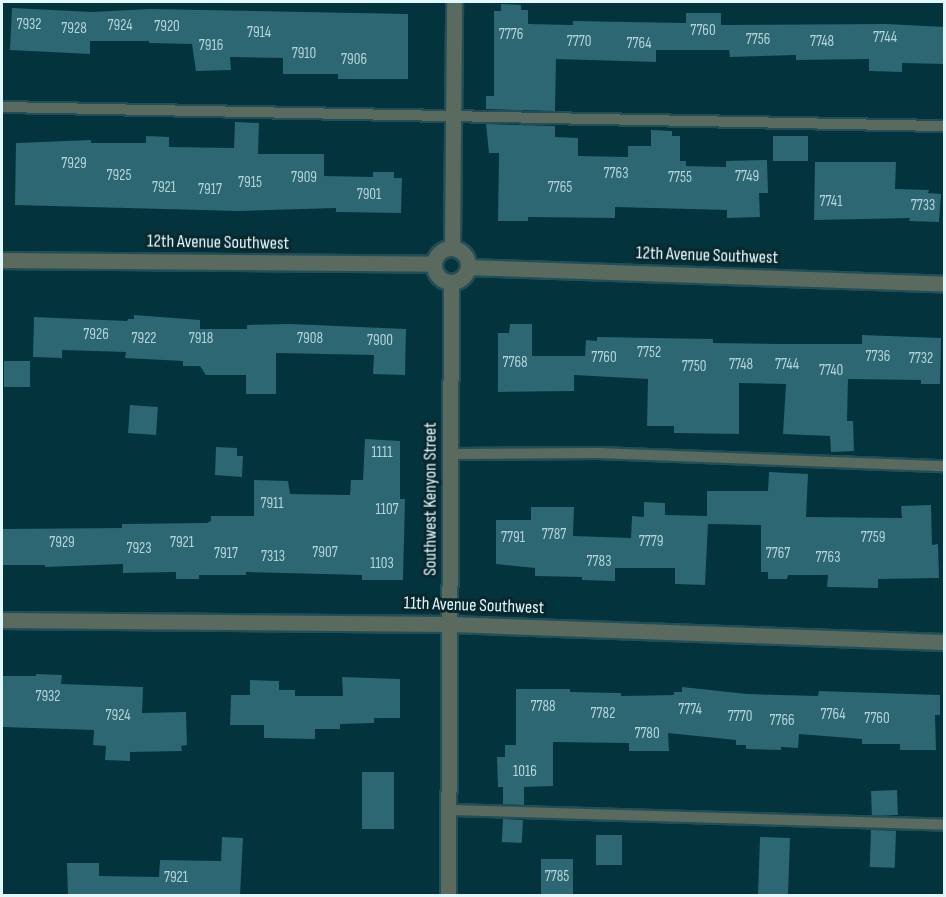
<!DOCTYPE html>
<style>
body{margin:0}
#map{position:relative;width:946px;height:897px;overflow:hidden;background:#03333c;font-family:"Sofia Sans Condensed",sans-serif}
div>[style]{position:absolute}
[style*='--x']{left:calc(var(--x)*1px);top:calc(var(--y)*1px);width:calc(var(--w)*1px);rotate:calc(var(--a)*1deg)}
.building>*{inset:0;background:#2c6773;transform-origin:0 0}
.roads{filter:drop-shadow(2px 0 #224f57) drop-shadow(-2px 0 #224f57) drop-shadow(0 2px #224f57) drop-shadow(0 -2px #224f57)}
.service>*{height:10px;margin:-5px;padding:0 5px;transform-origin:5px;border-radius:5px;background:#5a6a5e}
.minor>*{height:15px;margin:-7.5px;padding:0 7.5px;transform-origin:7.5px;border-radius:7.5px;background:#5a6a5e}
.minor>.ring{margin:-7.5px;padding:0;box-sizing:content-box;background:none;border:15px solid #5a6a5e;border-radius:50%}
span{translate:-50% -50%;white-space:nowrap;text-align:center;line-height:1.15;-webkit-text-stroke:6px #08282e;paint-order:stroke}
.number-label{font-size:15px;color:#b4d4da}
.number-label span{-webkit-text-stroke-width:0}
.street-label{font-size:18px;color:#e1f8fd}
.frame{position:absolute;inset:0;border:3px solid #e1f8fd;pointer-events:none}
</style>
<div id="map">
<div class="building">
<i style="clip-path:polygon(501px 4px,521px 5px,521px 10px,528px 10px,528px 24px,573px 25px,573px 21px,686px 23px,686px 13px,721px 13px,721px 25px,886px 24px,945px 27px,945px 64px,902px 63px,902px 72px,869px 71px,869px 59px,796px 60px,796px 55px,730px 57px,729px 50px,656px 50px,656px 62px,556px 59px,555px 111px,486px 109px,486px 96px,494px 96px,494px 11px,501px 11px)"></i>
<i style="clip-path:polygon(12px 8px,92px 12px,150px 9px,408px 14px,408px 79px,338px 79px,338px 74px,283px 74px,283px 58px,230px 57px,231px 70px,196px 71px,192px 44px,149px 43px,149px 41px,90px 41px,90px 54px,10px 50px)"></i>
<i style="clip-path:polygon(235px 122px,259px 123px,258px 154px,324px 154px,324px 176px,373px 177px,373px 172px,394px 172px,394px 178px,402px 178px,401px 213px,336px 212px,336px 208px,238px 211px,15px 205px,16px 143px,91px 140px,91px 143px,146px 143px,146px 136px,169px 137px,169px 147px,234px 148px)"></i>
<i style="clip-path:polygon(486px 124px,555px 126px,555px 137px,578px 138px,578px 156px,628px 157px,628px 146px,651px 146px,651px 130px,672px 131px,672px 136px,680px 136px,680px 161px,686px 161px,686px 166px,726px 167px,726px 161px,767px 160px,768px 193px,759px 193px,760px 217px,727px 218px,727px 210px,615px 207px,615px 218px,528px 217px,528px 221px,498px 221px,499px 153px,489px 153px)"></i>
<i style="left:773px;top:136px;width:35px;height:25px"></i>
<i style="clip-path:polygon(815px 162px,896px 162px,895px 189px,929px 190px,928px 193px,941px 194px,939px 222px,909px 221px,910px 218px,814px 220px)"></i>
<i style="clip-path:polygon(134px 315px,200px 320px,200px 329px,247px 329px,247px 325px,290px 324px,406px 329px,405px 375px,373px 374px,374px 355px,276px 353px,276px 394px,246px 394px,246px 375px,206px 375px,200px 366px,183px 366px,183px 361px,125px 358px,126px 352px,62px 350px,62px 358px,33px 357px,34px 317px,127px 321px,128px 319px,134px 319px)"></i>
<i style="clip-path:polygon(510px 324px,532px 324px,532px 356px,585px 356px,586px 340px,597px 341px,597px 337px,713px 339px,713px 343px,780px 344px,862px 344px,862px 335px,941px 338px,940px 384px,921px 384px,921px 380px,848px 379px,847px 421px,853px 421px,854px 451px,831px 452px,830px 436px,783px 434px,786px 384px,739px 383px,739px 434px,674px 433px,674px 426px,647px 426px,648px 379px,574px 375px,574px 391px,498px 392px,498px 333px,509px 333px)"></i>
<i style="left:4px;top:361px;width:26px;height:26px"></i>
<i style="left:130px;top:405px;width:28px;height:28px;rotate:4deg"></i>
<i style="clip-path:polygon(365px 439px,400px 441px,400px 499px,405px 499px,403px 580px,362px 580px,362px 575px,246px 572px,246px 575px,199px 575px,199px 579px,176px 579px,176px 572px,123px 573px,123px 564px,45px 567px,45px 565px,2px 565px,2px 529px,122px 528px,122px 524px,207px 523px,211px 521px,211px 516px,254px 516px,254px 480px,288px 481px,290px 494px,350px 495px,351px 480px,363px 480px)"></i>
<i style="clip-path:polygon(216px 447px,237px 448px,237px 456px,243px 456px,242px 477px,215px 475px)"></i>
<i style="clip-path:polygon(769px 472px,808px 474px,806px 517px,902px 518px,901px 506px,931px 505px,932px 545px,938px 544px,939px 578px,878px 579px,878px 588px,827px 587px,828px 575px,788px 575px,787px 579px,768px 579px,768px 572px,761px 572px,761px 525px,708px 524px,705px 585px,675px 584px,675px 568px,615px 568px,615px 581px,582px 580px,582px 577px,535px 576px,535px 568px,496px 564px,496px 520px,531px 520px,531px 507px,574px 507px,573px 536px,631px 538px,632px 516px,644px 517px,644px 502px,665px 503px,665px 515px,707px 516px,707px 491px,768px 491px)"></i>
<i style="clip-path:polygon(36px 674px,62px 675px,61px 684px,143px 687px,142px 713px,186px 712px,187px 745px,181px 746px,182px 751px,130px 752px,130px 761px,105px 760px,106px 746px,93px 745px,94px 730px,2px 727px,2px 676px,36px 676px)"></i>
<i style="clip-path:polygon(342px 677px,400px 679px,400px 718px,374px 718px,374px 723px,340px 724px,340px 729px,315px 729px,315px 739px,264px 738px,264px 725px,230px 725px,231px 695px,250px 695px,250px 680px,279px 681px,279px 690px,295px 690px,295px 696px,343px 696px)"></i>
<i style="clip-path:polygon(682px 687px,747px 694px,818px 696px,819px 691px,940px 695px,940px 715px,935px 715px,936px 750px,900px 750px,900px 744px,862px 744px,862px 739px,799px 734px,798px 748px,781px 747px,781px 750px,746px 749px,746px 745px,736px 745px,736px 740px,668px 733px,669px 751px,629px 751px,629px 743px,553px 742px,553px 786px,524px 787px,524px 805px,503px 804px,503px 787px,498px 787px,497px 757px,505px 757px,505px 745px,516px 745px,516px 689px,570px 689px,570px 692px,621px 693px,621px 696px,674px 695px,674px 692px,682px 692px)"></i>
<i style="left:394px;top:772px;width:57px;height:32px;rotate:90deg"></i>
<i style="left:897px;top:790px;width:25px;height:26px;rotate:88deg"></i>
<i style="left:503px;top:819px;width:20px;height:23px;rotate:3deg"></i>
<i style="left:871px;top:830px;width:25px;height:37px;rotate:2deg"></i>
<i style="left:596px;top:835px;width:26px;height:30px"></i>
<i style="clip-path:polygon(222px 837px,243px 838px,240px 896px,68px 896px,67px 863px,99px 863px,99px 876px,159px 877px,160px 860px,221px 861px)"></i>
<i style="left:760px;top:837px;width:30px;height:59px;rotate:2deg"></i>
<i style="left:541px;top:859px;width:32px;height:37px"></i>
</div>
<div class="roads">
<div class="service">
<i style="--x:2;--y:107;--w:942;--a:1.16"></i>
<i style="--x:451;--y:454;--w:147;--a:-0.4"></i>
<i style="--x:598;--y:453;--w:346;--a:2.2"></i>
<i style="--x:449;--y:810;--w:495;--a:1.7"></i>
</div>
<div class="minor">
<i class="ring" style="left:434px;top:248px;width:19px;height:19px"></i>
<i style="--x:452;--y:248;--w:246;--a:-89.5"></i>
<i style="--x:2;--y:260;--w:432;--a:0.5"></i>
<i style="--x:468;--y:267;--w:476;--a:2"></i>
<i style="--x:2;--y:620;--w:449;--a:0.5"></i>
<i style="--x:451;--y:624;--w:493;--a:2.1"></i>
<i style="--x:448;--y:896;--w:614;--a:-89.72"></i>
</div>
</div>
<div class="number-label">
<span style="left:29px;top:25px">7932</span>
<span style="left:120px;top:26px">7924</span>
<span style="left:167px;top:27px">7920</span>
<span style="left:74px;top:29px">7928</span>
<span style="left:703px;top:31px">7760</span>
<span style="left:259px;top:33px">7914</span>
<span style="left:511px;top:35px">7776</span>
<span style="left:885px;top:38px">7744</span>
<span style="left:758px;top:40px">7756</span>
<span style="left:579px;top:42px">7770</span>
<span style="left:822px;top:42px">7748</span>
<span style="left:639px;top:44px">7764</span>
<span style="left:211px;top:46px">7916</span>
<span style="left:304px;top:54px">7910</span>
<span style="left:354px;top:60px">7906</span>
<span style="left:74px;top:164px">7929</span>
<span style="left:616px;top:174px">7763</span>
<span style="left:119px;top:176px">7925</span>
<span style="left:747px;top:177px">7749</span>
<span style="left:304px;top:178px">7909</span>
<span style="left:680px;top:178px">7755</span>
<span style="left:250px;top:183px">7915</span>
<span style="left:164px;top:188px">7921</span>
<span style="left:560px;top:188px">7765</span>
<span style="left:210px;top:190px">7917</span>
<span style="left:369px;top:195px">7901</span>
<span style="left:831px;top:202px">7741</span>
<span style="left:923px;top:206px">7733</span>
<span style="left:96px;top:335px">7926</span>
<span style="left:144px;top:339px">7922</span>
<span style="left:201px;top:339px">7918</span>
<span style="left:310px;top:339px">7908</span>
<span style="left:380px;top:341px">7900</span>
<span style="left:649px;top:353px">7752</span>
<span style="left:878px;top:357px">7736</span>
<span style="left:604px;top:358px">7760</span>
<span style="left:921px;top:359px">7732</span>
<span style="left:515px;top:363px">7768</span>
<span style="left:741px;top:365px">7748</span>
<span style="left:787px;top:365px">7744</span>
<span style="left:694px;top:367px">7750</span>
<span style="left:831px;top:371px">7740</span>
<span style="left:382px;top:453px">1111</span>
<span style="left:272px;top:504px">7911</span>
<span style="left:387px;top:510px">1107</span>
<span style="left:554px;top:535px">7787</span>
<span style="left:513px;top:538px">7791</span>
<span style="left:873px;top:538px">7759</span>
<span style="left:651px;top:542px">7779</span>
<span style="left:62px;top:543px">7929</span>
<span style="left:182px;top:543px">7921</span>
<span style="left:139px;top:549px">7923</span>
<span style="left:325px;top:553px">7907</span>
<span style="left:226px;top:554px">7917</span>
<span style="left:778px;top:554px">7767</span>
<span style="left:273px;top:557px">7313</span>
<span style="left:828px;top:558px">7763</span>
<span style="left:599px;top:562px">7783</span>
<span style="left:382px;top:564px">1103</span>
<span style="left:48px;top:697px">7932</span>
<span style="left:543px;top:707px">7788</span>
<span style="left:690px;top:710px">7774</span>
<span style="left:603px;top:714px">7782</span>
<span style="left:833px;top:715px">7764</span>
<span style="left:118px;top:716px">7924</span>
<span style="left:740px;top:717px">7770</span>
<span style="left:877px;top:719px">7760</span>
<span style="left:782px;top:721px">7766</span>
<span style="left:647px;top:734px">7780</span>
<span style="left:525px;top:772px">1016</span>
<span style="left:557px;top:877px">7785</span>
<span style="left:176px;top:878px">7921</span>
</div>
<div class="street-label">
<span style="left:218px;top:243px;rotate:1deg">12th Avenue Southwest</span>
<span style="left:707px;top:256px;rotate:2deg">12th Avenue Southwest</span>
<span style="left:431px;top:499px;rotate:-90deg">Southwest Kenyon Street</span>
<span style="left:474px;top:606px;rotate:2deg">11th Avenue Southwest</span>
</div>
<div class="frame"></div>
</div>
